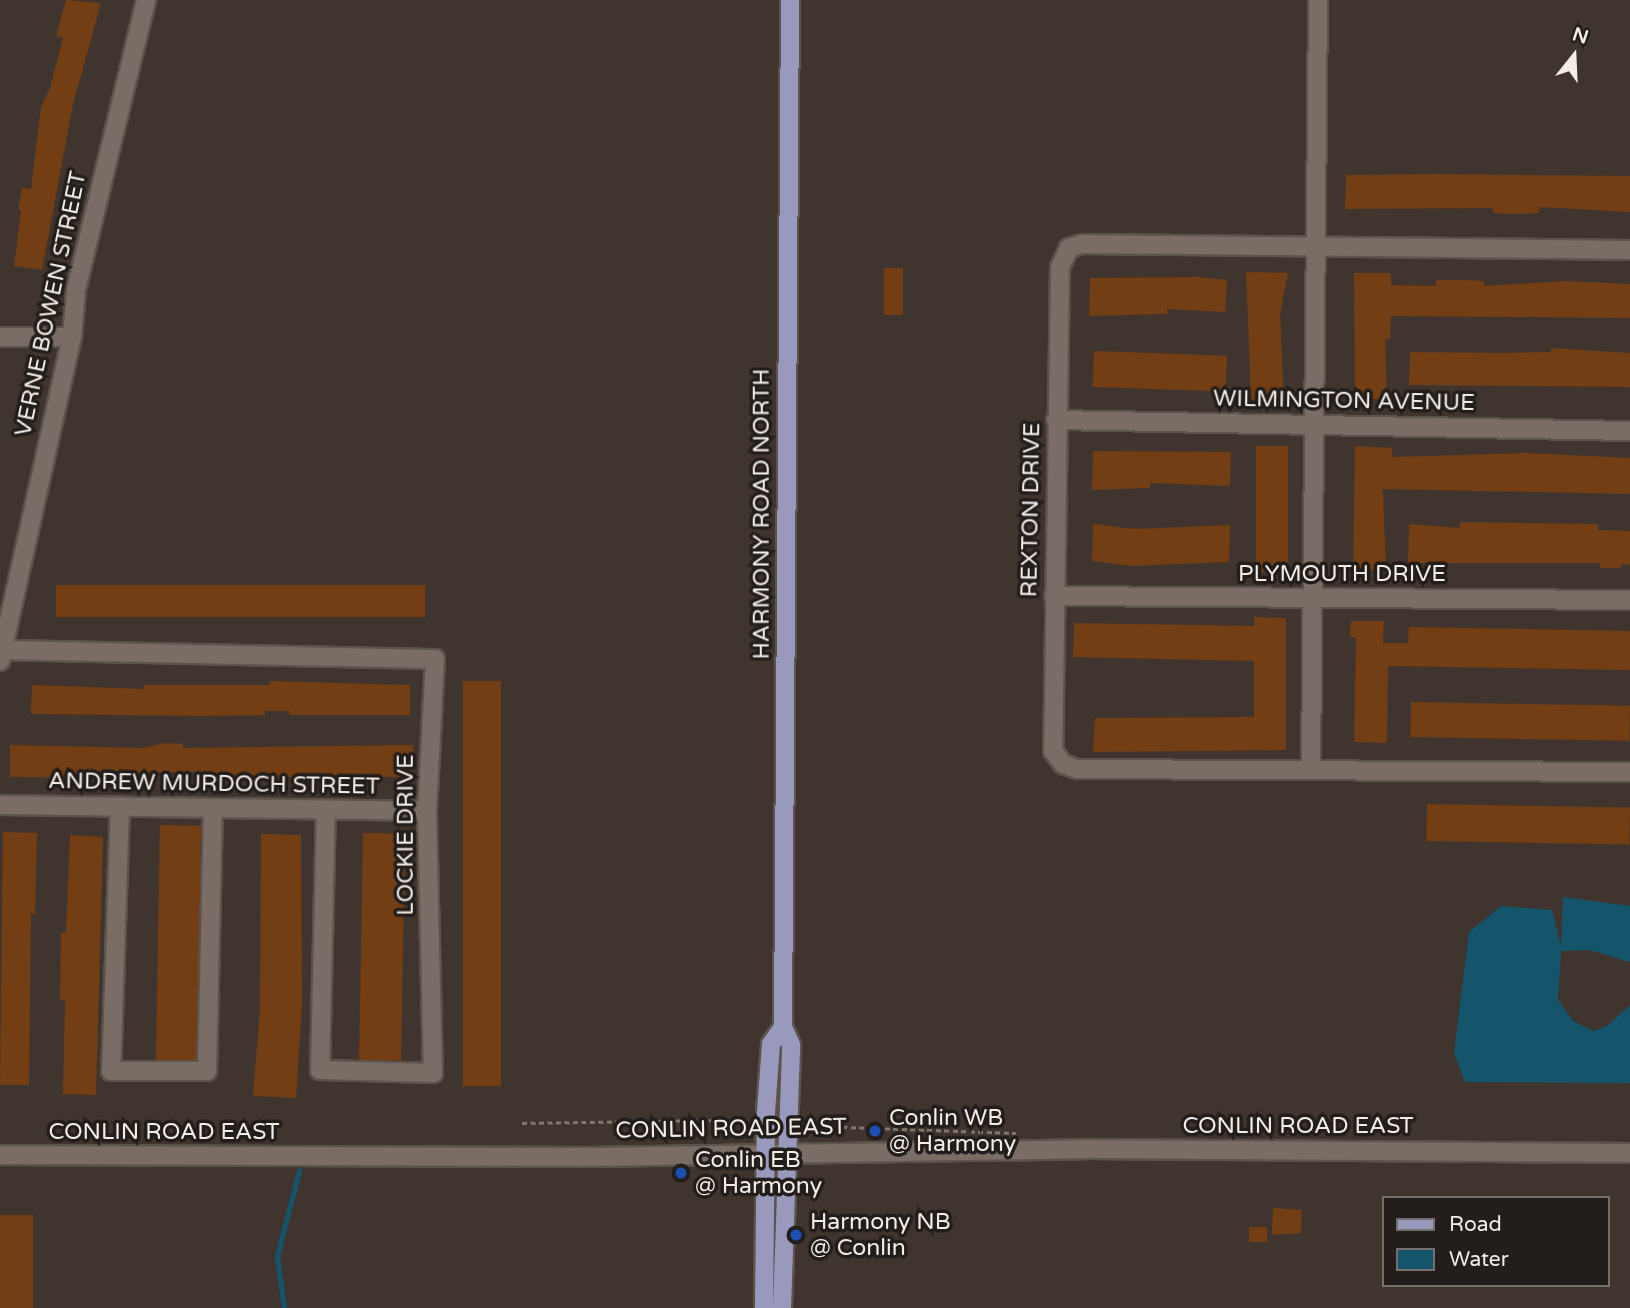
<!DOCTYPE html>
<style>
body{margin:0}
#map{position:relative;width:1630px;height:1308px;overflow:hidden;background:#40352e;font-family:"Varela Round",sans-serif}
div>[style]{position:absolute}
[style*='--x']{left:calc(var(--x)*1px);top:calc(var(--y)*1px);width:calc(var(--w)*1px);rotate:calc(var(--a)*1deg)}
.water>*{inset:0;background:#14556c}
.stream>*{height:4.5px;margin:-2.25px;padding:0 2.25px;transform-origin:2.25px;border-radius:2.25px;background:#14556c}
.building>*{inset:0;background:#733e14;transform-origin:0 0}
.path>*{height:2.5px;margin-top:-1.25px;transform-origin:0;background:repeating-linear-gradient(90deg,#807670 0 5px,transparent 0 8.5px)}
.roads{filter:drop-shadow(2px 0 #5c534c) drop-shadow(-2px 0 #5c534c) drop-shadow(0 2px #5c534c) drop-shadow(0 -2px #5c534c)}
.minor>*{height:18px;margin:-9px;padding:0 9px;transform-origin:9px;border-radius:9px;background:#796d65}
.major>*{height:18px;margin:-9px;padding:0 9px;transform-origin:9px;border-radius:9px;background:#9999be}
.dots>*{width:19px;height:19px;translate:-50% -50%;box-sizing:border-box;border:4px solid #231e1b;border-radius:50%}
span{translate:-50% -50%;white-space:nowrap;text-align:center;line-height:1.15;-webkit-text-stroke:7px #231e1b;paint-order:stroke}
.street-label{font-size:23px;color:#f3ece7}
.poi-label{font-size:23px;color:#f3ece7}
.left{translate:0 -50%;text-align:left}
.legend{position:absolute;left:1382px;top:1196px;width:228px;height:91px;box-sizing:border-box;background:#231e1b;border:2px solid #76706d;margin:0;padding:9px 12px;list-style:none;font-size:21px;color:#f3ece7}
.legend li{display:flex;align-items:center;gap:14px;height:35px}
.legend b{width:35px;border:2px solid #76706d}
.north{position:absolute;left:1539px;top:21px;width:70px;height:70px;-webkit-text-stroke:5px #231e1b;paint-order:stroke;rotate:18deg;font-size:19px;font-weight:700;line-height:28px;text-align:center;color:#f3ece7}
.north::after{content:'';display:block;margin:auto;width:24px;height:32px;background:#f3ece7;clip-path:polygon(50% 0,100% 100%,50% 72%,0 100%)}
</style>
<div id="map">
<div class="water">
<i style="clip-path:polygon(1563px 897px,1630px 906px,1630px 962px,1590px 950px,1561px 951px,1558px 1000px,1573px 1021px,1593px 1031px,1607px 1026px,1630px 1005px,1630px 1083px,1465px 1082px,1454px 1053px,1469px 932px,1501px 906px,1552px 910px,1561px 947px)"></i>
</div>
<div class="stream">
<i style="--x:284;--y:1308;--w:52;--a:-97.7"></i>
<i style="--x:277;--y:1256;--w:88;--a:-75.5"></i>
</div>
<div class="building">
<i style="clip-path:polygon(66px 0,101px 3px,73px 104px,42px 270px,14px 266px,21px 210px,18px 210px,22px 188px,31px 189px,41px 107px,50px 88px,63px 38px,56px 36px)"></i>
<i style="clip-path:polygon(1437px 174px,1630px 176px,1630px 212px,1539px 207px,1539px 213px,1515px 214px,1493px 213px,1493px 208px,1345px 209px,1346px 175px)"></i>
<i style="left:884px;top:268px;width:19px;height:47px"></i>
<i style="clip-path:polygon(1246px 272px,1288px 273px,1280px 314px,1284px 400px,1251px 399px)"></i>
<i style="clip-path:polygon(1354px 273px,1391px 273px,1391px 285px,1436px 286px,1436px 280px,1463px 280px,1484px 281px,1484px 286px,1567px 281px,1630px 284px,1630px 318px,1391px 316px,1390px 339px,1385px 339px,1387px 399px,1355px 399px)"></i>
<i style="clip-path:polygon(1197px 277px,1227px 280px,1225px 312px,1167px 309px,1167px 314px,1089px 316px,1090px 278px)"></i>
<i style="clip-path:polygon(1551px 348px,1630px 353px,1630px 387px,1409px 385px,1410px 352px,1504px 353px,1551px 352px)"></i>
<i style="left:1094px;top:351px;width:133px;height:36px;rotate:2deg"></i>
<i style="left:1256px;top:446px;width:32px;height:126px"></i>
<i style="clip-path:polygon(1355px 446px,1392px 448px,1392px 457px,1527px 453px,1630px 458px,1630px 494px,1383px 489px,1386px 570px,1353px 570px)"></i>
<i style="clip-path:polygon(1093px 451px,1231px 452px,1230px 486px,1150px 483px,1150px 488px,1092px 490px)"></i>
<i style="clip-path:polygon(1460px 522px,1598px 524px,1598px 530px,1630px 531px,1630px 565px,1621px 564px,1621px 568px,1600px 568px,1600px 563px,1408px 563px,1409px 524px,1460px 528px)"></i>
<i style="clip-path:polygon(1093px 524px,1135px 529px,1230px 525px,1229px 562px,1132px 566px,1092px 561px)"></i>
<i style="left:56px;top:585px;width:369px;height:32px"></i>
<i style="clip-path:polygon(1254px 617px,1286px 618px,1286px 750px,1093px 752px,1095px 718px,1254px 717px,1254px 661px,1073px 657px,1074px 623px,1254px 626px)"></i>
<i style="clip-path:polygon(1351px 621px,1384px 621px,1383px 643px,1408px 643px,1409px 627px,1630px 631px,1630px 670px,1388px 666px,1387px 743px,1354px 742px,1356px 637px,1350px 637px)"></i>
<i style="clip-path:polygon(270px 681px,410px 685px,410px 715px,289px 715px,289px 711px,265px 711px,265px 715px,202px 716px,31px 714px,32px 685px,144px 689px,144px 685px,270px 685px)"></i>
<i style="left:463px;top:681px;width:38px;height:405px"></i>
<i style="left:1411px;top:702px;width:219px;height:35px;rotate:1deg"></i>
<i style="clip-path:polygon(165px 743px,183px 744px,183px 748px,413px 745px,413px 777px,207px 777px,207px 772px,140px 772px,140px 778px,10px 777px,10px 745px,143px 748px)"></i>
<i style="left:1427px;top:804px;width:203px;height:37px;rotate:1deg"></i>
<i style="left:160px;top:825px;width:41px;height:235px;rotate:1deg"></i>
<i style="clip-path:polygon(3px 832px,37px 833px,35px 914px,31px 914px,29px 1085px,0 1085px)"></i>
<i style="left:363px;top:833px;width:42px;height:227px;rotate:1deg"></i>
<i style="clip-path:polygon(261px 834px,301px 835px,302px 1002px,296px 1098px,253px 1096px,260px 1009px)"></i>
<i style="clip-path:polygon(70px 835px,103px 837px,96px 1095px,63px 1094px,65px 1000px,60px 1000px,61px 933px,66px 933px)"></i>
<i style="clip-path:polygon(1273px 1208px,1302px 1210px,1301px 1233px,1272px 1235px)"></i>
<i style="left:0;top:1215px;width:33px;height:93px"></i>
<i style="left:1249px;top:1227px;width:18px;height:15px"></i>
</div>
<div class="path">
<i style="--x:522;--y:1123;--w:191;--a:-0.9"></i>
<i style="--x:713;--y:1120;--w:25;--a:11"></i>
<i style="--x:817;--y:1126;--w:199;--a:2"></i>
</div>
<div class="roads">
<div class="minor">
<i style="--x:1630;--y:250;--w:548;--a:-179.37"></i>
<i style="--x:1082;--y:244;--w:14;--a:163"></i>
<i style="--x:1069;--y:248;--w:21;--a:115"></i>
<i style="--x:1060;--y:267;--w:484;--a:90.8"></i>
<i style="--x:1053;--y:751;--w:16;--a:52"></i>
<i style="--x:1063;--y:764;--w:15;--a:20"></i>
<i style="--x:1077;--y:769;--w:553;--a:0.31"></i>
<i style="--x:0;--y:337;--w:72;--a:0"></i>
<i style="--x:1056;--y:420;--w:574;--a:1.1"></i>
<i style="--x:1054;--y:596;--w:576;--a:0.4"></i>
<i style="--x:4;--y:650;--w:431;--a:1.2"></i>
<i style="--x:435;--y:659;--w:152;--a:93"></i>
<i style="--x:427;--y:811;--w:262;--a:88.7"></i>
<i style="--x:433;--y:1073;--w:113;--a:-178.5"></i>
<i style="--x:320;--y:1070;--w:258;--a:-88.7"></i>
<i style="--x:0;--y:661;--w:332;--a:-77.5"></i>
<i style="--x:72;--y:337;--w:47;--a:-85.1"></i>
<i style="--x:76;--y:290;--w:298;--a:-76.4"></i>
<i style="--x:1311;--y:770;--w:770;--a:-89.48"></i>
<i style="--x:0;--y:805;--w:427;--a:0.8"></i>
<i style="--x:120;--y:806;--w:265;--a:91.9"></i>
<i style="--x:111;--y:1071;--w:96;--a:0"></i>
<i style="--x:207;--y:1071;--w:261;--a:-88.7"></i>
<i style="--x:0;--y:1155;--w:590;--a:0.19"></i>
<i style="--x:590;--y:1157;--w:494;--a:-0.9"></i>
<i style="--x:1084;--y:1149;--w:546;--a:0.42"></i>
</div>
<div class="major">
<i style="--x:764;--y:1308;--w:196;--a:-89.4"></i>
<i style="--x:766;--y:1112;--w:68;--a:-85.8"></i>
<i style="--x:771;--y:1044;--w:21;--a:-55"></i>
<i style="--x:782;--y:1308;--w:263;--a:-88"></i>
<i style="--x:791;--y:1045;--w:20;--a:-114"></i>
<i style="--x:783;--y:1027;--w:1027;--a:-89.61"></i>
</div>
</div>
<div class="dots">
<i style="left:875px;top:1131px;background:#1a4fb4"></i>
<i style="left:681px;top:1173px;background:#1a4fb4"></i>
<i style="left:796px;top:1235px;background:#1a4fb4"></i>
</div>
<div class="street-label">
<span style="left:51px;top:304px;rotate:-78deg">VERNE BOWEN STREET</span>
<span style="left:1344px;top:401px;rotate:1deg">WILMINGTON AVENUE</span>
<span style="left:1031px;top:510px;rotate:-89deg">REXTON DRIVE</span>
<span style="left:762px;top:514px;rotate:-90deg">HARMONY ROAD NORTH</span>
<span style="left:1342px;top:574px">PLYMOUTH DRIVE</span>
<span style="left:214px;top:784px;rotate:1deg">ANDREW MURDOCH STREET</span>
<span style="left:406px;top:835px;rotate:-90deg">LOCKIE DRIVE</span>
<span style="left:1298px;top:1126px">CONLIN ROAD EAST</span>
<span style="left:731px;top:1129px;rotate:-1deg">CONLIN ROAD EAST</span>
<span style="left:164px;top:1132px">CONLIN ROAD EAST</span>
</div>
<div class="poi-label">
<span class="left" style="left:889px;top:1131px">Conlin WB<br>@ Harmony</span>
<span class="left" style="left:695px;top:1173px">Conlin EB<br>@ Harmony</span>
<span class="left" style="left:810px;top:1235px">Harmony NB<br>@ Conlin</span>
</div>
<ul class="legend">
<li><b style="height:9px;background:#9999be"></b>Road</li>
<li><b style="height:19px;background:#14556c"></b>Water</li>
</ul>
<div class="north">N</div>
</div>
